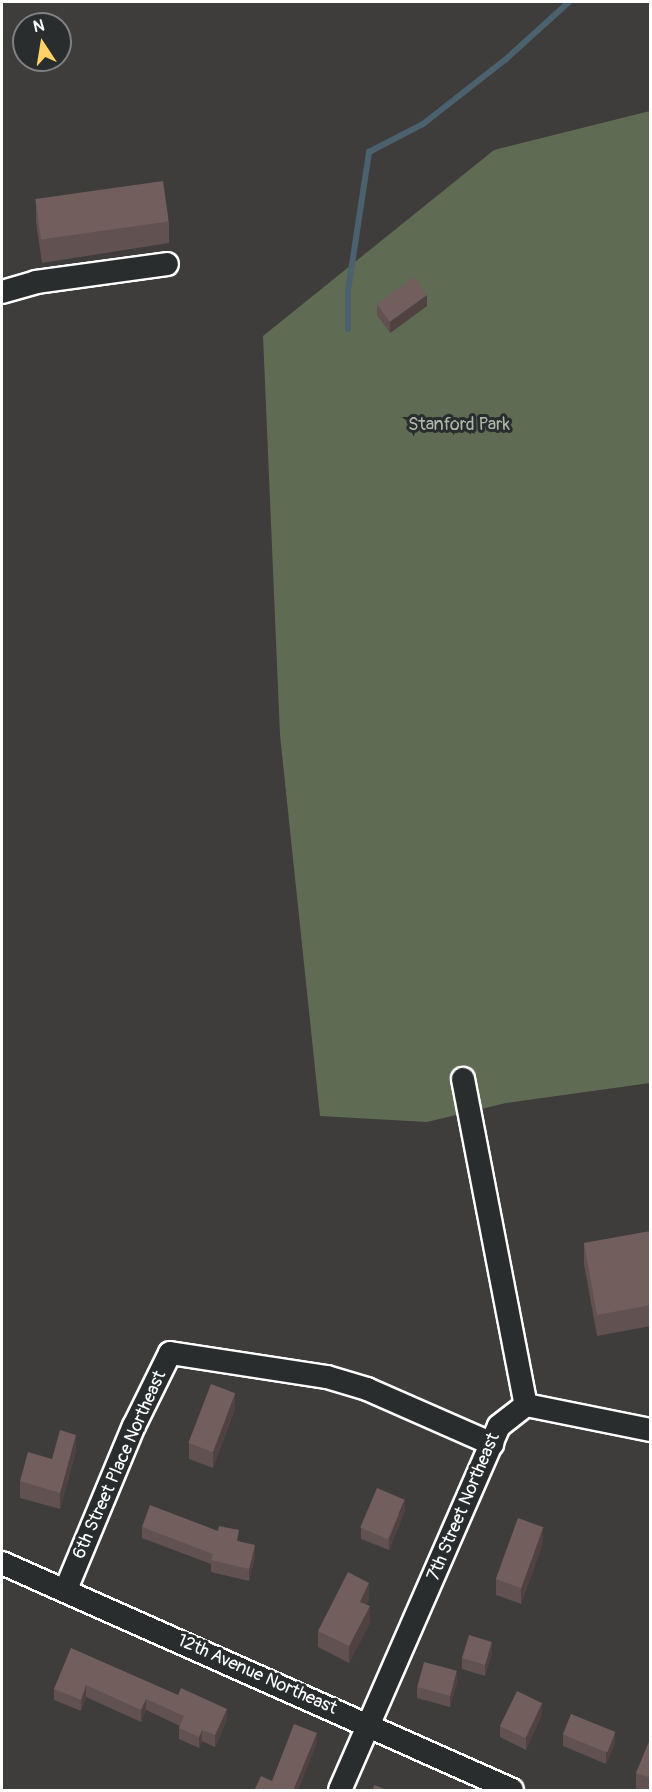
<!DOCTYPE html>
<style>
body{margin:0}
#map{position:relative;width:652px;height:1792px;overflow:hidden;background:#3f3c3c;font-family:Pangolin,sans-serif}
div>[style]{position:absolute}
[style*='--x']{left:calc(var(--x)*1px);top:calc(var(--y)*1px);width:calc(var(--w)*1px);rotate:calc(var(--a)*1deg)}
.green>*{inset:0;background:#5f6c53}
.stream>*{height:6px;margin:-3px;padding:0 3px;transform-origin:3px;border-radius:3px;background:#4b616e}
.roads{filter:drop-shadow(2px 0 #fff) drop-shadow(-2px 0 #fff) drop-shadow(0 2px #fff) drop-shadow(0 -2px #fff)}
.minor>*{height:22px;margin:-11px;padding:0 11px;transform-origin:11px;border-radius:11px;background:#2a2d2e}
.wall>*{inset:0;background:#615150}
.shaded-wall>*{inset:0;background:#4f4241}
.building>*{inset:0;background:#715e5d;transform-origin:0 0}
span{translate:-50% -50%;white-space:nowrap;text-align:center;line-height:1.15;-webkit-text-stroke:6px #2a2d2e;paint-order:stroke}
.park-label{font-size:18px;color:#afb6a9}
.street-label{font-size:18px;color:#fff}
.frame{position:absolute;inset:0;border:3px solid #fff;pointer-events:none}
.north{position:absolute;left:12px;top:12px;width:60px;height:60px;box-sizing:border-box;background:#2a2d2e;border:2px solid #7f8182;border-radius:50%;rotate:348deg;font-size:16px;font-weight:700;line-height:24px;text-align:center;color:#fff}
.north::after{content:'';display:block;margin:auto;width:21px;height:27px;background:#ffd166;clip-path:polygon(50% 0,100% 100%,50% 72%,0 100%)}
</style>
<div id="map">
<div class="green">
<i style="clip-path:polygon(650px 111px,650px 1083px,506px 1103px,427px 1122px,320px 1116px,280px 735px,263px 336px,494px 150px)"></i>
</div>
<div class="stream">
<i style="--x:348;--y:329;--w:38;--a:-90"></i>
<i style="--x:348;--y:291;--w:141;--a:-81.4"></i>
<i style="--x:369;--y:152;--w:61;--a:-27.4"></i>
<i style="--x:423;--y:124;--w:104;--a:-38"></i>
<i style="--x:505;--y:60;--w:86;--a:-42.2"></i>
</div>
<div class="roads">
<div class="minor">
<i style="--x:2;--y:292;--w:35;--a:-16"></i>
<i style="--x:36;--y:282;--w:132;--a:-7.8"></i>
<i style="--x:463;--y:1079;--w:332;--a:79.1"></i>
<i style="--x:526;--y:1405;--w:126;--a:11.4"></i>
<i style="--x:2;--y:1563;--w:558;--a:23.99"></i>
<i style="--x:66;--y:1589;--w:177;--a:-67.4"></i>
<i style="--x:134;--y:1426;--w:81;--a:-63.7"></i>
<i style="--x:170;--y:1353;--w:159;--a:8.7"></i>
<i style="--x:327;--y:1377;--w:42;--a:16.7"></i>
<i style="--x:367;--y:1389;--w:137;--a:23.7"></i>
<i style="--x:340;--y:1790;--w:397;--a:-66.4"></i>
<i style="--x:499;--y:1426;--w:34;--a:-38"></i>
</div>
</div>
<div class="wall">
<i style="clip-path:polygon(36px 201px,169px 222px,169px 243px,42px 263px,36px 222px)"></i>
<i style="clip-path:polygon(377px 304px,427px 306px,390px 333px,377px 315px)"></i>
<i style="clip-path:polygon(651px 1231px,651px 1326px,597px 1336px,584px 1264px,584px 1243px)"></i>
<i style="clip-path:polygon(235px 1409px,213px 1468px,189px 1459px,189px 1443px)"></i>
<i style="clip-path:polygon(76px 1451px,60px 1509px,20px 1498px,20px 1481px,52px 1459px)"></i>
<i style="clip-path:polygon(405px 1511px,389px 1550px,361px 1539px,361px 1528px)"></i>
<i style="clip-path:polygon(142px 1527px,239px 1541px,255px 1556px,249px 1581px,211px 1572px,211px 1564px,142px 1538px)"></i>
<i style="clip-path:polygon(543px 1543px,521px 1604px,496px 1595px,496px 1579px)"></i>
<i style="clip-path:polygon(369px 1599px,366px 1605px,370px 1623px,349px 1663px,318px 1647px,318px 1631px)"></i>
<i style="clip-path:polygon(71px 1648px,227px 1720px,215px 1747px,202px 1741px,199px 1748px,179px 1739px,179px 1728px,180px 1726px,146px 1710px,141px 1722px,86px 1697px,81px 1711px,54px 1700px,54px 1689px)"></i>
<i style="clip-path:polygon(492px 1653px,485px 1676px,462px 1669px,462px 1658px)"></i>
<i style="clip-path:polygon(457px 1682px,450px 1707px,417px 1698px,417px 1687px)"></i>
<i style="clip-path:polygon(542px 1714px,526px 1750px,500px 1737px,500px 1726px)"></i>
<i style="clip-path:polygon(563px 1735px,615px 1743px,606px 1764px,563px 1746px)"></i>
<i style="clip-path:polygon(651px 1737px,651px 1791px,640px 1791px,636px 1789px,636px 1773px)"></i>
</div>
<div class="shaded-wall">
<i style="clip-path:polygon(427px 295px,427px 306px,390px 333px,390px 322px)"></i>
<i style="clip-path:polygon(235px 1393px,235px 1409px,213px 1468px,213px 1452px)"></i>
<i style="clip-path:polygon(76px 1435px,76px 1451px,60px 1509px,60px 1493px)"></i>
<i style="clip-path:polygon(405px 1500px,405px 1511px,389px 1550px,389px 1539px)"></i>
<i style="clip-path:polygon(543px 1527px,543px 1543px,521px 1604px,521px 1588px)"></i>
<i style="clip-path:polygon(255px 1545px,255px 1556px,249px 1581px,249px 1569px)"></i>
<i style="clip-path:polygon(369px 1583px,369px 1599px,360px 1618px,360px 1602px)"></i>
<i style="clip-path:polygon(370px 1606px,370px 1623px,349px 1663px,349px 1646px)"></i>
<i style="clip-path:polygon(492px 1642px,492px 1653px,485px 1676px,485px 1665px)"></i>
<i style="clip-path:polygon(457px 1671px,457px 1682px,450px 1707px,450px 1696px)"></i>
<i style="clip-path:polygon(86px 1685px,86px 1697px,81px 1711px,81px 1700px)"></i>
<i style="clip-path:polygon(146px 1699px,146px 1710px,141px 1722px,141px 1710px)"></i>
<i style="clip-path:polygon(542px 1703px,542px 1714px,526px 1750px,526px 1738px)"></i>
<i style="clip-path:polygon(227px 1709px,227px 1720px,215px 1747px,215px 1735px)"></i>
<i style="clip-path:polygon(202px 1730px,202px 1741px,199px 1748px,199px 1737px)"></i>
<i style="clip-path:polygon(615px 1732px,615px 1743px,606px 1764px,606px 1753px)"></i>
<i style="clip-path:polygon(317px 1733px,317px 1744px,298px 1791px,293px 1791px)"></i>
</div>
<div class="building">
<i style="left:163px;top:181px;width:41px;height:129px;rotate:82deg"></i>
<i style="left:414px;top:277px;width:22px;height:46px;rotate:54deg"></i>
<i style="clip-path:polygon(651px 1231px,651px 1305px,597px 1315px,584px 1243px)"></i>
<i style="left:211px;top:1384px;width:26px;height:63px;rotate:21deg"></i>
<i style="clip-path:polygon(60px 1430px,76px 1435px,60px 1493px,20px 1481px,28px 1452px,52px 1459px)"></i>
<i style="left:377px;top:1488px;width:30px;height:43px;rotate:23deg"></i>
<i style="clip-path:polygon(150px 1505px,218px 1531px,219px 1526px,239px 1530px,237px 1541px,255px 1545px,249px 1569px,211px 1560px,213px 1554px,142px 1527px)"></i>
<i style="left:518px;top:1518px;width:27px;height:65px;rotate:20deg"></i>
<i style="clip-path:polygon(348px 1572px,369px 1583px,360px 1602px,370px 1606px,349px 1646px,318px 1631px)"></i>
<i style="left:469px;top:1635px;width:24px;height:24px;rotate:17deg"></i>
<i style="clip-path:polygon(71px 1648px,178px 1695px,181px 1688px,227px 1709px,215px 1735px,202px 1730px,199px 1737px,179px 1728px,184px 1716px,146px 1699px,141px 1710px,86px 1685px,81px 1700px,54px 1689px)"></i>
<i style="left:424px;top:1662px;width:34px;height:26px;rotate:15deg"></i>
<i style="left:517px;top:1691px;width:28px;height:39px;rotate:26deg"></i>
<i style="left:571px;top:1714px;width:48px;height:22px;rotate:22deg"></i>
<i style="clip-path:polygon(294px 1724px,317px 1733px,293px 1791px,254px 1791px,261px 1776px,272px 1781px)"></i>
<i style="clip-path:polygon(651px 1737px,651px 1778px,636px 1773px)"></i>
<i style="clip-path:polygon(374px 1785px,390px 1791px,373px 1791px)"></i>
</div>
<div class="park-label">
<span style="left:459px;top:425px">Stanford Park</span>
</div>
<div class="street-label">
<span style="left:120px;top:1465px;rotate:-66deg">6th Street Place Northeast</span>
<span style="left:464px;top:1507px;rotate:-67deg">7th Street Northeast</span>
<span style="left:257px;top:1675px;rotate:24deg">12th Avenue Northeast</span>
</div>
<div class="frame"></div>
<div class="north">N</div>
</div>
